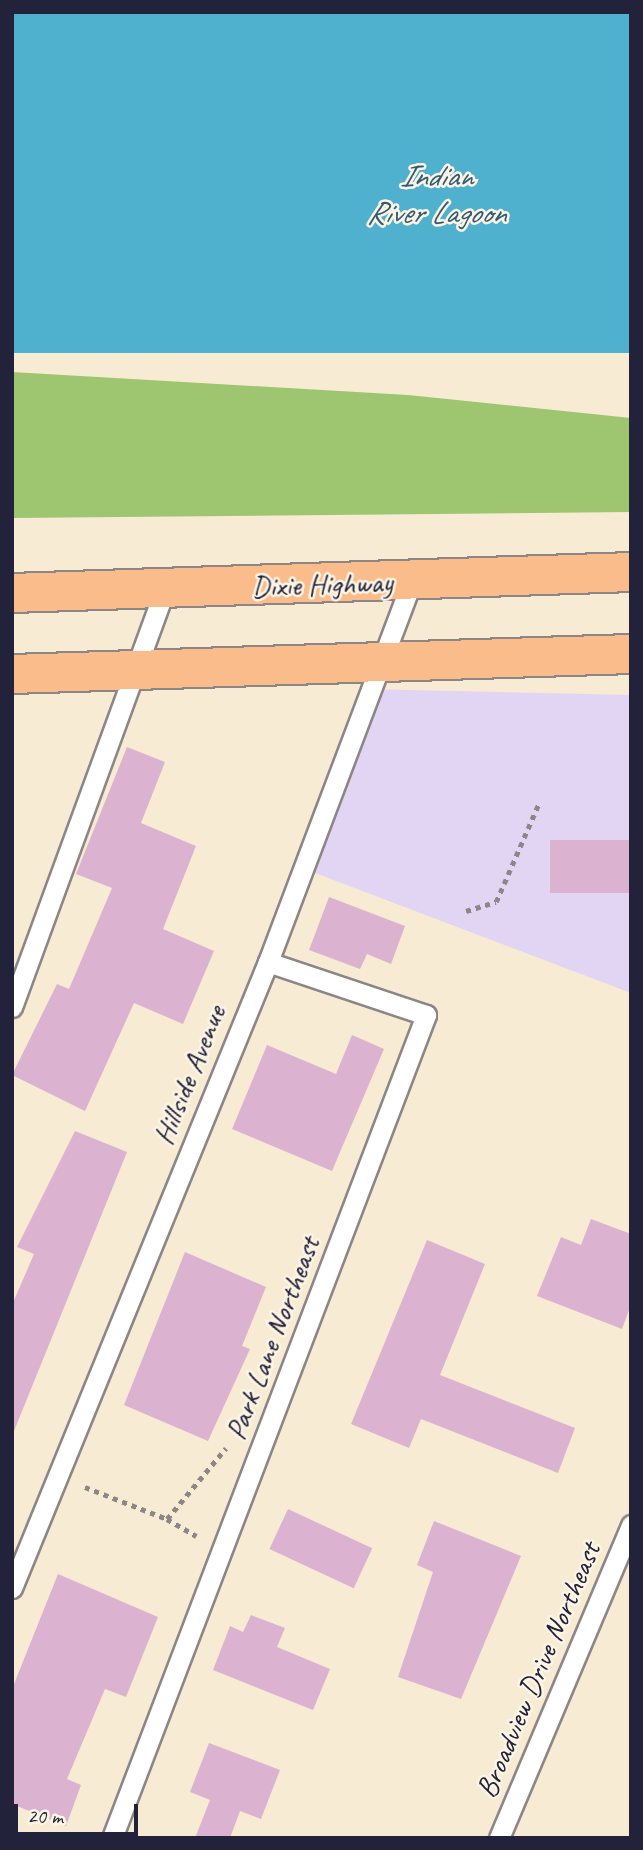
<!DOCTYPE html>
<style>
body{margin:0}
#map{position:relative;width:643px;height:1850px;overflow:hidden;background:#f7ebd3;font-family:Caveat,sans-serif}
div>[style]{position:absolute}
[style*='--x']{left:calc(var(--x)*1px);top:calc(var(--y)*1px);width:calc(var(--w)*1px);rotate:calc(var(--a)*1deg)}
.built>*{inset:0;background:#e2d4f3}
.green>*{inset:0;background:#9ec570}
.water>*{inset:0;background:#50b1cf;transform-origin:0 0}
.building>*{inset:0;background:#dbb3d1;transform-origin:0 0}
.path>*{height:4.5px;margin-top:-2.25px;transform-origin:0;background:repeating-linear-gradient(90deg,#8c8687 0 5px,transparent 0 10px)}
.roads{filter:drop-shadow(2px 0 #8c8687) drop-shadow(-2px 0 #8c8687) drop-shadow(0 2px #8c8687) drop-shadow(0 -2px #8c8687)}
.service>*{height:19px;margin:-9.5px;padding:0 9.5px;transform-origin:9.5px;border-radius:9.5px;background:#fff}
.primary>*{height:38px;margin:-19px;padding:0 19px;transform-origin:19px;border-radius:19px;background:#fabc8b}
span{translate:-50% -50%;white-space:nowrap;text-align:center;line-height:1.15;-webkit-text-stroke:5px #fcf5e5;paint-order:stroke}
.street-label{font-size:30px;color:#22223b}
.water-label{font-size:32px;color:#345b76;font-style:italic}
.frame{position:absolute;inset:0;border:14px solid #22223b;pointer-events:none}
.scale{position:absolute;left:14px;top:1804px;width:124px;height:32px;box-sizing:border-box;border:4px solid #22223b;border-top:0;padding-left:9px;font-size:21px;line-height:24px;white-space:nowrap;color:#22223b;-webkit-text-stroke:5px #fcf5e5;paint-order:stroke}
</style>
<div id="map">
<div class="built">
<i style="clip-path:polygon(362px 689px,631px 695px,631px 993px,294px 865px)"></i>
</div>
<div class="green">
<i style="clip-path:polygon(12px 372px,408px 395px,631px 418px,631px 512px,12px 518px)"></i>
</div>
<div class="water">
<i style="left:12px;top:12px;width:619px;height:341px"></i>
</div>
<div class="building">
<i style="clip-path:polygon(127px 747px,165px 762px,141px 823px,196px 846px,163px 929px,214px 951px,183px 1024px,134px 1003px,85px 1111px,12px 1075px,57px 984px,69px 989px,112px 888px,76px 874px)"></i>
<i style="left:631px;top:840px;width:53px;height:81px;rotate:90deg"></i>
<i style="clip-path:polygon(329px 897px,405px 926px,391px 964px,367px 954px,360px 969px,309px 950px)"></i>
<i style="clip-path:polygon(352px 1035px,384px 1049px,332px 1171px,232px 1129px,267px 1045px,336px 1074px)"></i>
<i style="clip-path:polygon(75px 1131px,127px 1152px,12px 1436px,12px 1305px,34px 1254px,17px 1247px)"></i>
<i style="clip-path:polygon(591px 1219px,631px 1234px,631px 1305px,622px 1329px,537px 1296px,561px 1237px,581px 1245px)"></i>
<i style="clip-path:polygon(427px 1240px,485px 1264px,440px 1375px,575px 1428px,558px 1473px,421px 1419px,409px 1448px,351px 1424px)"></i>
<i style="clip-path:polygon(185px 1252px,266px 1287px,242px 1346px,250px 1349px,208px 1441px,124px 1405px)"></i>
<i style="left:288px;top:1509px;width:93px;height:44px;rotate:25deg"></i>
<i style="clip-path:polygon(434px 1521px,521px 1556px,461px 1699px,398px 1677px,433px 1572px,417px 1565px)"></i>
<i style="clip-path:polygon(58px 1574px,158px 1617px,126px 1697px,105px 1689px,67px 1779px,81px 1785px,66px 1826px,12px 1804px,12px 1689px)"></i>
<i style="clip-path:polygon(251px 1615px,285px 1628px,277px 1647px,330px 1669px,313px 1710px,213px 1670px,230px 1626px,243px 1632px)"></i>
<i style="clip-path:polygon(209px 1743px,280px 1770px,261px 1819px,240px 1811px,230px 1838px,195px 1838px,210px 1800px,190px 1792px)"></i>
</div>
<div class="path">
<i style="--x:466;--y:911;--w:31;--a:-17"></i>
<i style="--x:496;--y:902;--w:108;--a:-66.5"></i>
<i style="--x:85;--y:1487;--w:88;--a:21.3"></i>
<i style="--x:167;--y:1519;--w:92;--a:-50.3"></i>
<i style="--x:167;--y:1519;--w:34;--a:30"></i>
</div>
<div class="roads">
<div class="service">
<i style="--x:12;--y:1007;--w:444;--a:-69.9"></i>
<i style="--x:12;--y:1588;--w:676;--a:-67.76"></i>
<i style="--x:268;--y:962;--w:407;--a:-69.3"></i>
<i style="--x:112;--y:1838;--w:881;--a:-69.12"></i>
<i style="--x:426;--y:1015;--w:167;--a:-161.5"></i>
<i style="--x:499;--y:1838;--w:340;--a:-67.1"></i>
</div>
<div class="primary">
<i style="--x:12;--y:593;--w:619;--a:-1.94"></i>
<i style="--x:12;--y:674;--w:619;--a:-1.85"></i>
</div>
</div>
<div class="street-label">
<span style="left:322px;top:584px;rotate:-2deg">Dixie Highway</span>
<span style="left:189px;top:1075px;rotate:-68deg">Hillside Avenue</span>
<span style="left:272px;top:1338px;rotate:-69deg">Park Lane Northeast</span>
<span style="left:538px;top:1670px;rotate:-67deg">Broadview Drive Northeast</span>
</div>
<div class="water-label">
<span style="left:436px;top:195px">Indian<br>River Lagoon</span>
</div>
<div class="frame"></div>
<div class="scale">20 m</div>
</div>
